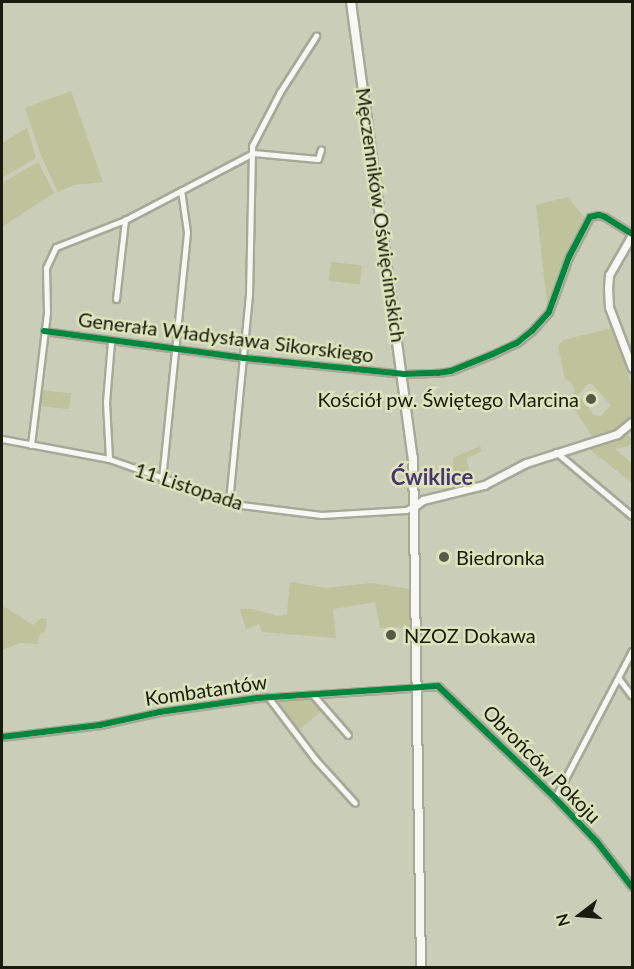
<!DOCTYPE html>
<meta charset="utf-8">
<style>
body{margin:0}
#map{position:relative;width:634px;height:969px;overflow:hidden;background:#cacdb8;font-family:Lato,sans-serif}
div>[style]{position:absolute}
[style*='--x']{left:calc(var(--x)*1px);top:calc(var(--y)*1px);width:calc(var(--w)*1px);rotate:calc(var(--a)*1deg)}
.green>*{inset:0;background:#bec39c;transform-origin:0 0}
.roads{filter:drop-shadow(2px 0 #a6a898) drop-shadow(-2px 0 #a6a898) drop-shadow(0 2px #a6a898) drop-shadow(0 -2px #a6a898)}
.minor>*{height:5px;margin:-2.5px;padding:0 2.5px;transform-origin:2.5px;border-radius:2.5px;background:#f7f8f4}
.tertiary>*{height:7px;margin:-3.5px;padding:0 3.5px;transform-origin:3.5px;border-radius:3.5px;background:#f7f8f4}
.secondary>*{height:8px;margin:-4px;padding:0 4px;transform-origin:4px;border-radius:4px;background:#f7f8f4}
.cycleway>*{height:6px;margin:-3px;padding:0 3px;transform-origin:3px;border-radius:3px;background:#00873e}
.dots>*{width:16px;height:16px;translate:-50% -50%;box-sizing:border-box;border:3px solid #dde3bb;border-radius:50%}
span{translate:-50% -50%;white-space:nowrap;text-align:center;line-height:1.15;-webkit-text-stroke:5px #dde3bb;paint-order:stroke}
.street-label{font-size:20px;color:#191b0d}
.poi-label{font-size:20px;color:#191b0d}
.right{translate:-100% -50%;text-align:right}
.left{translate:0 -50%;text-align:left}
.quarter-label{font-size:22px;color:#463571;font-weight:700}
.frame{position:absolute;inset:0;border:3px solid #191b0d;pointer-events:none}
.north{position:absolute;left:550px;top:885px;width:60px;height:60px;-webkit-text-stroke:4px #dde3bb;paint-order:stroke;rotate:254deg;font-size:16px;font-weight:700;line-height:24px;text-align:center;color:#191b0d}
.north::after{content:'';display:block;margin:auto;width:21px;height:27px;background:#191b0d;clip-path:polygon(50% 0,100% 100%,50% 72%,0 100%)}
</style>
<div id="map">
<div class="green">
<i style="clip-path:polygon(71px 91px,103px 182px,74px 185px,58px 192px,42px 158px,25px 108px)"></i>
<i style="clip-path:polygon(27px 128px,36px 158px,2px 178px,2px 143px)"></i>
<i style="clip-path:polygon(38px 162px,54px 193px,2px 227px,2px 183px)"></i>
<i style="clip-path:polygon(567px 197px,586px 219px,566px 255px,547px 304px,536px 205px)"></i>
<i style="left:331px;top:262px;width:31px;height:19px;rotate:6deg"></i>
<i style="clip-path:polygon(evenodd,612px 328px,632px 387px,632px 413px,631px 418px,618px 428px,592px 436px,569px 401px,575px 390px,571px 382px,565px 379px,558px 346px,563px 340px,612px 328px,588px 384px,592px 384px,611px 405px,601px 416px,594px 415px,578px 395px,588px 384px)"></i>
<i style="left:41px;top:390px;width:30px;height:16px;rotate:6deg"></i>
<i style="clip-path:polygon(624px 434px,632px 438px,632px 445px,615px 449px,632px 463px,632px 483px,587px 447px)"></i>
<i style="clip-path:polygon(480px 446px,482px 451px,466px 459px,473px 483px,454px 487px,453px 458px)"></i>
<i style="clip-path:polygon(290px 582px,326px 588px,372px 583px,409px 589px,410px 627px,380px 628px,375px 602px,333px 609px,336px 638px,262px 632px,259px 624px,246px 629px,240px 609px,253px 609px,277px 616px,287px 614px)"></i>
<i style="clip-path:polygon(5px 607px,33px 625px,41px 618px,47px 619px,45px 633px,41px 632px,37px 644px,20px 643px,2px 650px,2px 608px)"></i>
<i style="clip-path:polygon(312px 696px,323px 710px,297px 731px,273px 699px)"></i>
</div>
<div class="roads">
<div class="minor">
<i style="--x:116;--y:299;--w:80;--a:-83.5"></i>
<i style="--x:44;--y:331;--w:202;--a:7.7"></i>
<i style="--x:244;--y:358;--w:161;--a:5.7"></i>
<i style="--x:404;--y:374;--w:34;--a:-2"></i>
<i style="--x:438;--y:373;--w:13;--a:-9"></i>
<i style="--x:451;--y:371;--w:45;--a:-22"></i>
<i style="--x:493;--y:354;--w:26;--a:-25"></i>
<i style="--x:517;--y:343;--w:19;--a:-39"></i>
<i style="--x:532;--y:331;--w:25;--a:-48"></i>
<i style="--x:549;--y:312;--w:59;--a:-70"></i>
<i style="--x:569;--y:257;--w:45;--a:-62.3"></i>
<i style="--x:590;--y:217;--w:9;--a:-13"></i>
<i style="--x:599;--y:215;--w:6;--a:18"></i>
<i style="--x:605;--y:217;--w:32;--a:32"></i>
<i style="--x:2;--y:439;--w:109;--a:10.6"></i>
<i style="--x:109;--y:459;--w:140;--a:19.2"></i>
<i style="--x:241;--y:505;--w:81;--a:7.1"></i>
<i style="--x:321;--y:515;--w:85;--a:-3.4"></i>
<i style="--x:406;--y:510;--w:9;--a:-27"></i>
<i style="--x:31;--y:445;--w:134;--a:-83.1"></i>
<i style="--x:47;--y:312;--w:44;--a:-91.3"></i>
<i style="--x:46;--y:268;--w:23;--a:-65"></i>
<i style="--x:56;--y:247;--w:74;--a:-21.4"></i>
<i style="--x:125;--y:220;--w:144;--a:-27.6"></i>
<i style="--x:253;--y:153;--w:65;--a:5.3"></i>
<i style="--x:318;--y:159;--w:10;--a:-73"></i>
<i style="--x:556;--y:452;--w:99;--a:40.1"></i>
<i style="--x:109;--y:459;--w:57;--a:-93"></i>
<i style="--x:106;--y:402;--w:61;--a:-85.3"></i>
<i style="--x:162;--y:479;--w:248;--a:-84.2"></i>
<i style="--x:187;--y:232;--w:42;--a:-98.1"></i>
<i style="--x:229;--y:502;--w:208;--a:-84.5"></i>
<i style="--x:249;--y:295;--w:149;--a:-88.8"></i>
<i style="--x:252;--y:146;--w:61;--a:-62.6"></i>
<i style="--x:280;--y:92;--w:67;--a:-57.3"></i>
<i style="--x:619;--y:679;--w:21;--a:53"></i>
<i style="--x:313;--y:695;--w:53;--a:48.8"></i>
<i style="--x:268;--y:697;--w:78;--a:52.8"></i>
<i style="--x:315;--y:759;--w:59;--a:47.7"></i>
<i style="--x:2;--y:737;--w:99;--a:-7"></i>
<i style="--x:100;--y:725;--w:61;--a:-12.2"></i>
<i style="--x:160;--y:712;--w:99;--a:-8.1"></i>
<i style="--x:258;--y:698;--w:180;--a:-3.8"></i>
<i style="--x:438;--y:686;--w:162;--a:43.7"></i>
<i style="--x:555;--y:798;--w:61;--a:46.3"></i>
<i style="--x:597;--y:842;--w:57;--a:52.1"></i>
<i style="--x:555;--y:798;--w:166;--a:-62.4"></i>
</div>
<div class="tertiary">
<i style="--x:632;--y:235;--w:46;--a:119.9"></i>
<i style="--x:609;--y:275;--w:13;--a:94"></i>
<i style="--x:608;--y:288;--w:19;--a:87"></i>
<i style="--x:609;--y:307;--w:65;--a:69.3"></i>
<i style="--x:415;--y:506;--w:10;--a:-37"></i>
<i style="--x:423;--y:500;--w:63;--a:-13.8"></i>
<i style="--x:484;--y:485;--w:47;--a:-27.6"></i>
<i style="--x:526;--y:463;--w:96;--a:-17.7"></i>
<i style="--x:617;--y:434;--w:19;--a:-39"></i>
</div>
<div class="secondary">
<i style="--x:351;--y:2;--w:460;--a:82.3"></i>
<i style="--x:413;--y:458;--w:510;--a:89.1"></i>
</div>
</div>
<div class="cycleway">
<i style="--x:44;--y:331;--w:202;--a:7.7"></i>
<i style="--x:244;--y:358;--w:161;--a:5.7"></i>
<i style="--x:404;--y:374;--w:34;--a:-2"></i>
<i style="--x:438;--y:373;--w:13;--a:-9"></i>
<i style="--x:451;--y:371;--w:45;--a:-22"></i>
<i style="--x:493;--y:354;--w:26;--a:-25"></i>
<i style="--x:517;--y:343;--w:19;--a:-39"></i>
<i style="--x:532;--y:331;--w:25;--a:-48"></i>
<i style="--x:549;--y:312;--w:59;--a:-70"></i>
<i style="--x:569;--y:257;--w:45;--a:-62.3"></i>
<i style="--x:590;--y:217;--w:9;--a:-13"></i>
<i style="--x:599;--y:215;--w:6;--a:18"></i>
<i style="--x:605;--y:217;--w:32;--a:32"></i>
<i style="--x:2;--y:737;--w:99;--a:-7"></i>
<i style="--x:100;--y:725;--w:61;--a:-12.2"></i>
<i style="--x:160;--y:712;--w:99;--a:-8.1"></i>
<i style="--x:258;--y:698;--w:180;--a:-3.8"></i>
<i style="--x:438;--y:686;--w:162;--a:43.7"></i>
<i style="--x:555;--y:798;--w:61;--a:46.3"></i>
<i style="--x:597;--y:842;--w:57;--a:52.1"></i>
</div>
<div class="dots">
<i style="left:591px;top:399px;background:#575949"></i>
<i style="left:444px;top:557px;background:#575949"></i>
<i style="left:391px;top:635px;background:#575949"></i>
</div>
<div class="street-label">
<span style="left:381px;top:215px;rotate:82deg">Męczenników Oświęcimskich</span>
<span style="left:226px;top:337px;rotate:7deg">Generała Władysława Sikorskiego</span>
<span style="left:189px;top:486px;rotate:18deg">11 Listopada</span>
<span style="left:206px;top:690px;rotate:-8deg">Kombatantów</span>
<span style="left:542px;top:764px;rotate:45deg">Obrońców Pokoju</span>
</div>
<div class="poi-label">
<span class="right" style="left:579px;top:399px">Kościół pw. Świętego Marcina</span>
<span class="left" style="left:456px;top:557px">Biedronka</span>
<span class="left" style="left:404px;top:635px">NZOZ Dokawa</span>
</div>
<div class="quarter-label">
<span style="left:432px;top:477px">Ćwiklice</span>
</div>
<div class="frame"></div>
<div class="north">N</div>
</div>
